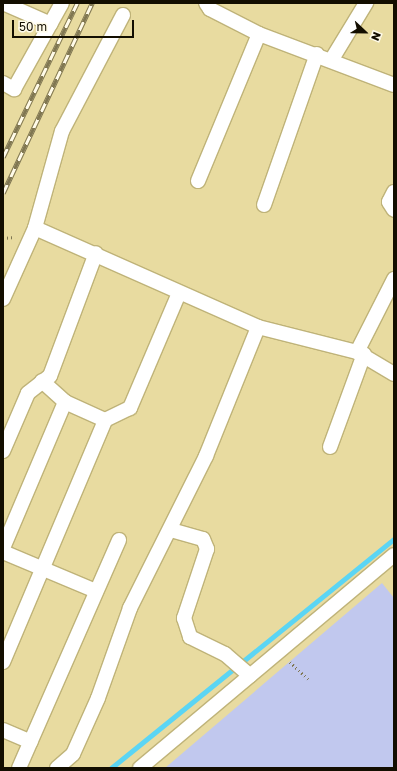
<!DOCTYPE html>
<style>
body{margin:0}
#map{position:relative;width:397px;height:771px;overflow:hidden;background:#e8dba0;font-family:"Golos Text",sans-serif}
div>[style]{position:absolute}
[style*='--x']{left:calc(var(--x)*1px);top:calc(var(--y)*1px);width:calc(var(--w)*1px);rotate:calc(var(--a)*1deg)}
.green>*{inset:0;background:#c1c8ee}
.stream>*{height:5px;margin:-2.5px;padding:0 2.5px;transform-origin:2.5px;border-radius:2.5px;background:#5bd5f4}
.path>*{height:2.5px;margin-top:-1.25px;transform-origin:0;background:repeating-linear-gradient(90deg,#7f7651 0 1px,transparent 0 4px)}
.roads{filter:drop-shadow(1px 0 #bfb379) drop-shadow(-1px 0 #bfb379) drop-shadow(0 1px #bfb379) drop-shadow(0 -1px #bfb379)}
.street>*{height:14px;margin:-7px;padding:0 7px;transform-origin:7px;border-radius:7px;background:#fff}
.rail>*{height:4.5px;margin-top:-2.25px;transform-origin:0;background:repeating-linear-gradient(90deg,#fffbea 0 9px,#807752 0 18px);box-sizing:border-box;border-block:1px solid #807752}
span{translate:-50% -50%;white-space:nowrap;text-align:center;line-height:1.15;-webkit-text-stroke:3.5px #fffbea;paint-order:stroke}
.frame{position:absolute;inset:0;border:4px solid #130e00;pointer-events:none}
.north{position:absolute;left:345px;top:12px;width:40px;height:40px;-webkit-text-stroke:3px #fffbea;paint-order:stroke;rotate:112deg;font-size:11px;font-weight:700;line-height:16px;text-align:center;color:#130e00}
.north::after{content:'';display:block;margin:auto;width:14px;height:18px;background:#130e00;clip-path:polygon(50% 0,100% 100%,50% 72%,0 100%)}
.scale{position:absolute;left:12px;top:20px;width:122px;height:18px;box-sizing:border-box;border:2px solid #130e00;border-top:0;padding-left:5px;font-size:12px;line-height:14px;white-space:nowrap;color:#130e00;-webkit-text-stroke:3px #fffbea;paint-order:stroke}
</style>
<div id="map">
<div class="green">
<i style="clip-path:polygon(382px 583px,394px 598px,394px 768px,165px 768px)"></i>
</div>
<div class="stream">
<i style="--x:111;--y:768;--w:364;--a:-39"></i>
</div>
<div class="path">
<i style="--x:3;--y:238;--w:12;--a:-5"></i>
<i style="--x:290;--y:662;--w:25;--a:43"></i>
</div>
<div class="roads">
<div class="street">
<i style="--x:3;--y:3;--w:52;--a:23.6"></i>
<i style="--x:206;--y:3;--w:7;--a:56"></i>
<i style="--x:210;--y:9;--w:55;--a:27"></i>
<i style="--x:259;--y:34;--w:144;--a:20.7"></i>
<i style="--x:123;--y:15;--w:131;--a:117.7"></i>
<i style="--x:62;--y:131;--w:101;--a:105.6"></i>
<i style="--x:35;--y:228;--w:244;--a:23.9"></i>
<i style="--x:258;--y:327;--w:102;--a:14.2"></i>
<i style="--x:357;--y:352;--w:43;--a:30.7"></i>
<i style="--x:332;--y:59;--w:66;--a:-58.7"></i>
<i style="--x:3;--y:83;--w:13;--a:29"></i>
<i style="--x:14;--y:89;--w:98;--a:-60.8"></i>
<i style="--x:198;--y:181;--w:159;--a:-67.5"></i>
<i style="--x:394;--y:192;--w:11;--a:117"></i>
<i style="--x:389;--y:202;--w:9;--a:58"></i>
<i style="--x:264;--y:205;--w:160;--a:-70.7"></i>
<i style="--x:3;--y:299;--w:78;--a:-65.7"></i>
<i style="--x:357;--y:352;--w:82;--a:-63.1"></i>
<i style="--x:42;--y:381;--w:31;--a:42"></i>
<i style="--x:65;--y:402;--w:44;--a:24.2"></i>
<i style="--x:330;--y:447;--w:99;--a:-69.9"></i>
<i style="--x:3;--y:451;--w:63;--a:-66.7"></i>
<i style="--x:28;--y:393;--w:28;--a:-38"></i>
<i style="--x:50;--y:376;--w:131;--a:-69.5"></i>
<i style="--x:171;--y:530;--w:33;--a:16"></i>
<i style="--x:203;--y:539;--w:11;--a:68"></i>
<i style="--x:207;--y:549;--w:73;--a:108.4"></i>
<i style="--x:184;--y:618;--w:20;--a:72"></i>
<i style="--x:190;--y:637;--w:39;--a:26"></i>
<i style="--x:225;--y:654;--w:33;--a:41"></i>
<i style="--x:3;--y:548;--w:159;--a:-67"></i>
<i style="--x:3;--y:552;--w:101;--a:22.8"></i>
<i style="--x:3;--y:662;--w:263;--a:-67.1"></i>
<i style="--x:105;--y:420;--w:28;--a:-26"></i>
<i style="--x:130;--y:408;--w:125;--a:-66.9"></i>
<i style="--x:3;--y:730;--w:30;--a:23"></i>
<i style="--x:19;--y:768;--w:249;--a:-66.3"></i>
<i style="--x:57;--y:768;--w:21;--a:-41"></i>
<i style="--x:73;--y:754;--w:61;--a:-65.9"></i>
<i style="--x:98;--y:698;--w:96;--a:-70.4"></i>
<i style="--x:130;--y:608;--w:170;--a:-63.4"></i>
<i style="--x:206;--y:456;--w:139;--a:-68"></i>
<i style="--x:140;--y:768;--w:331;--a:-40"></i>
</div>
</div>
<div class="rail">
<i style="--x:3;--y:157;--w:171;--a:-64.3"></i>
<i style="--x:3;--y:193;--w:210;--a:-64.9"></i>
</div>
<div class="frame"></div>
<div class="north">N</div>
<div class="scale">50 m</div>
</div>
